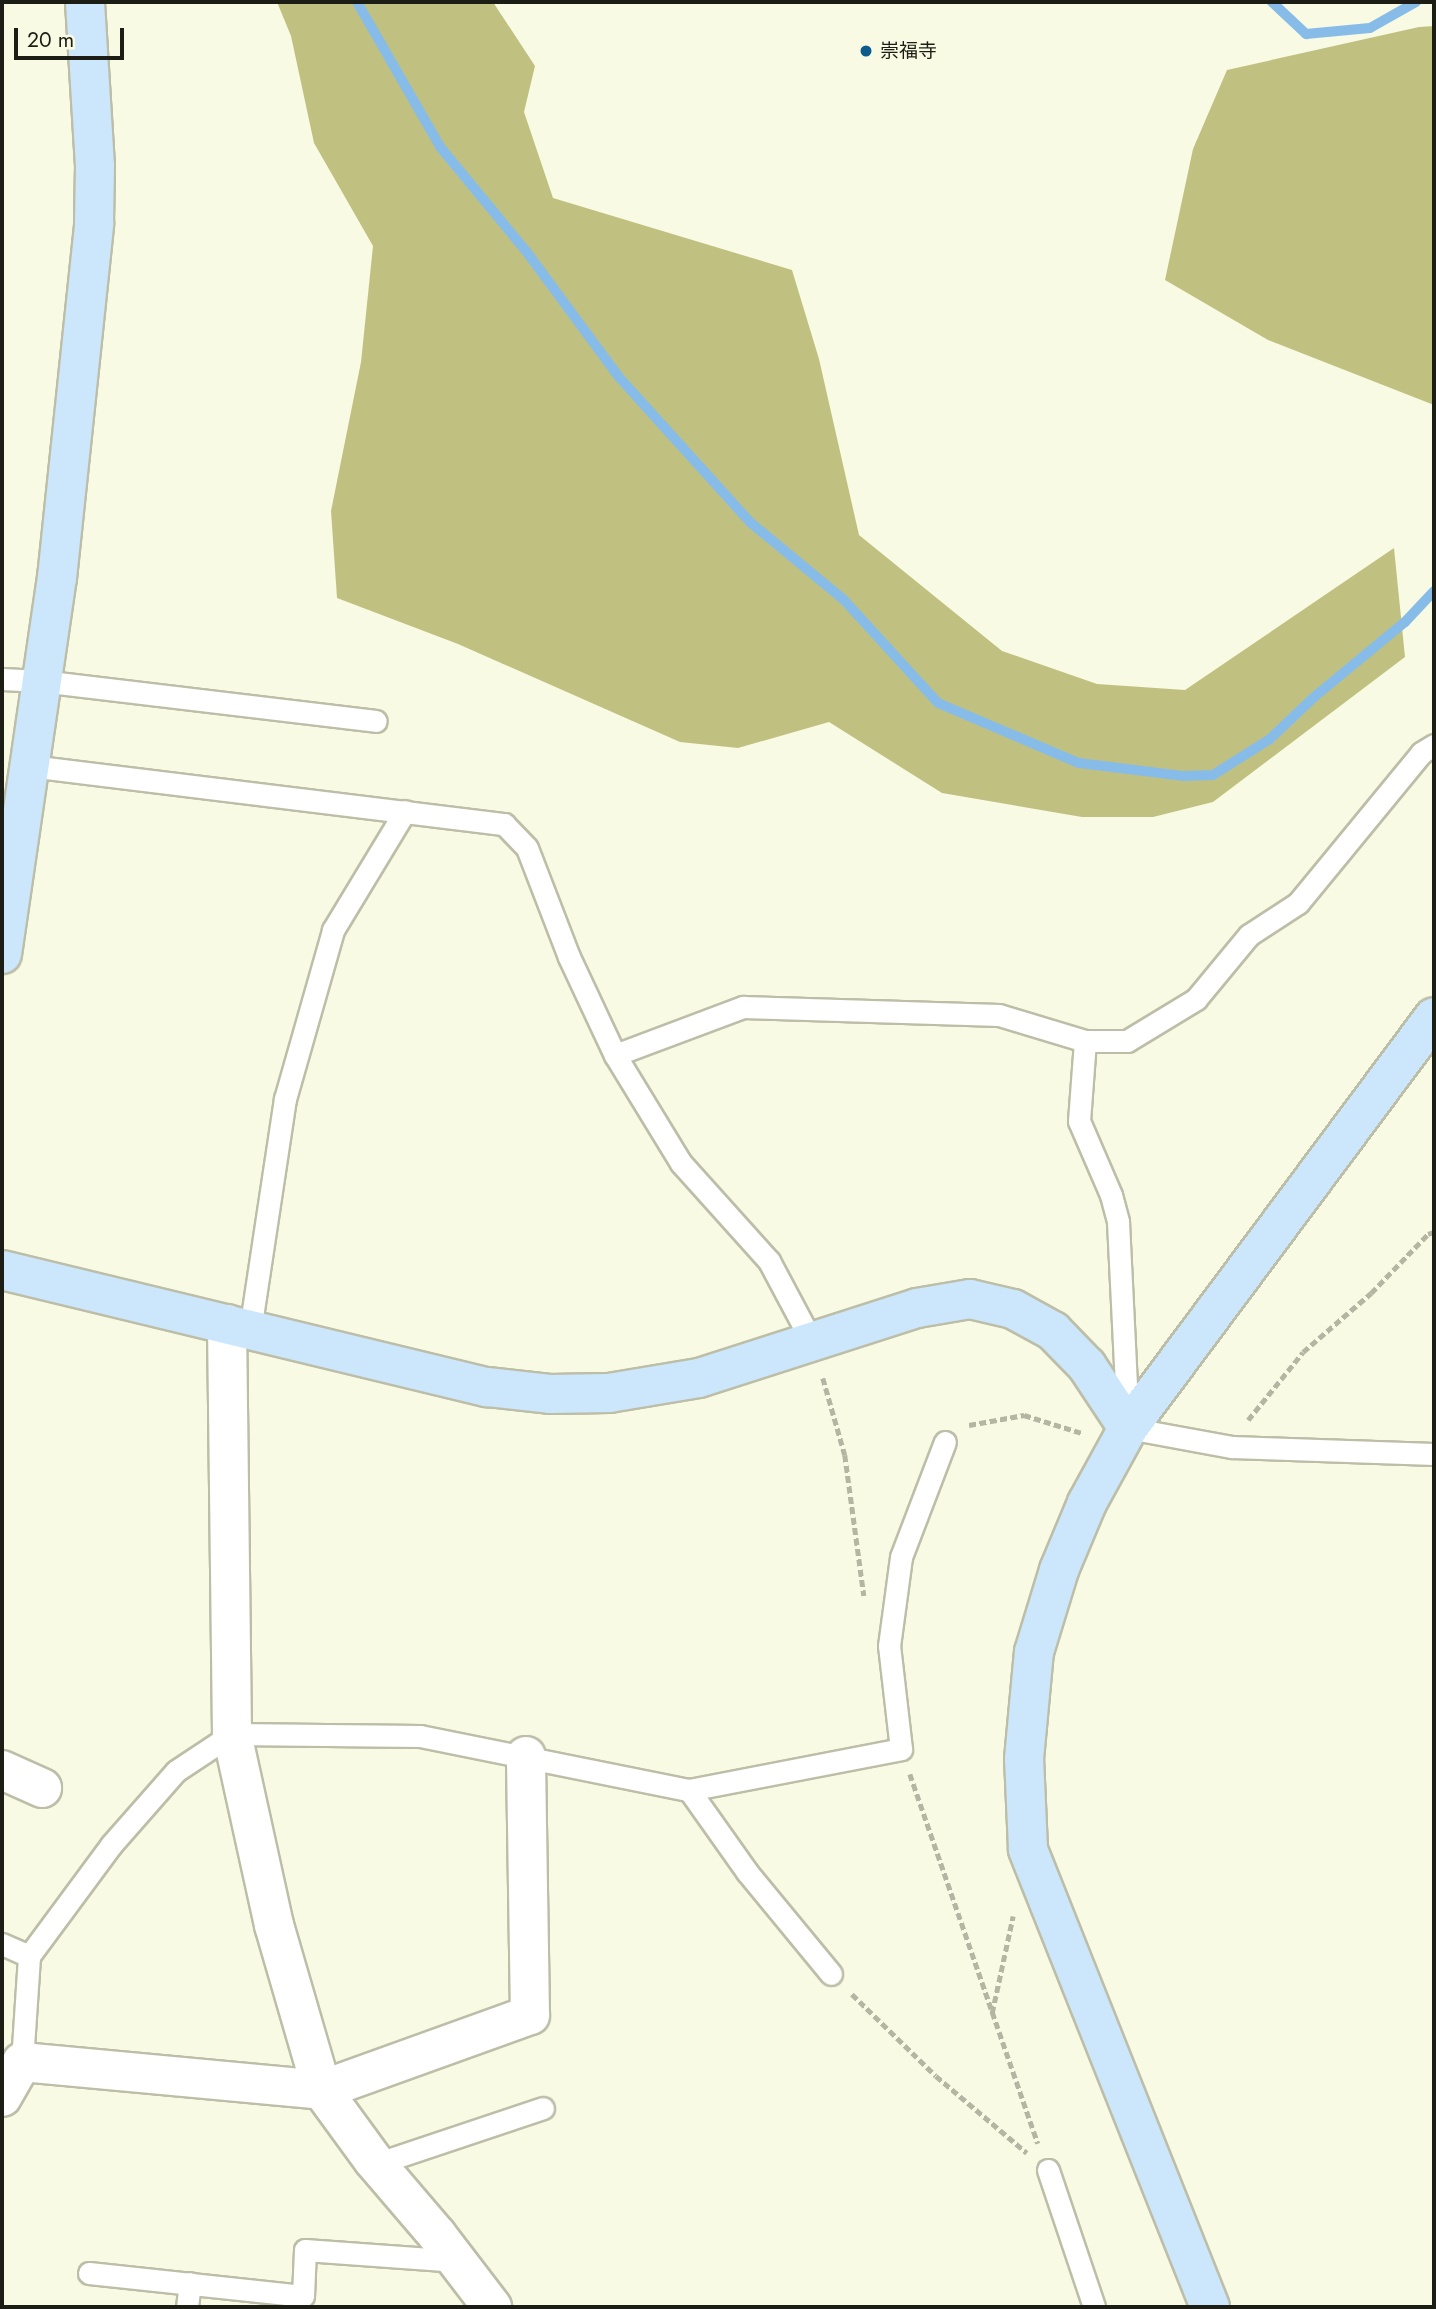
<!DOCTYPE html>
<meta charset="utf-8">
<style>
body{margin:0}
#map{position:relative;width:1436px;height:2309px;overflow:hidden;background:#f9fae3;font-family:Jost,"Noto Sans JP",sans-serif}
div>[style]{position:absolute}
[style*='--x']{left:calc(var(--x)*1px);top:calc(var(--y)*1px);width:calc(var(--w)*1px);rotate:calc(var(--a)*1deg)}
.forest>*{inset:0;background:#c0c181}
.stream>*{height:10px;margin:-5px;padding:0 5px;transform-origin:5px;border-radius:5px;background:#88bce8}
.path>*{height:4.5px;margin-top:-2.25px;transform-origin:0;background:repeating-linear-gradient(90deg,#b4b5a2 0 7px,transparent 0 10.5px)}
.roads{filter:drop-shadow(2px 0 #bdbea8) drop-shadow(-2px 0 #bdbea8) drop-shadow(0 2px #bdbea8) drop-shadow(0 -2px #bdbea8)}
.lane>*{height:21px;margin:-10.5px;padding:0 10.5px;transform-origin:10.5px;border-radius:10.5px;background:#fff}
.street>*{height:38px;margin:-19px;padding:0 19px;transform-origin:19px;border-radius:19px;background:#fff}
.secondary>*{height:38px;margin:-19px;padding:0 19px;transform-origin:19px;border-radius:19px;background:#cce7fc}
.dots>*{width:19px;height:19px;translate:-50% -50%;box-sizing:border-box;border:4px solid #f9fae3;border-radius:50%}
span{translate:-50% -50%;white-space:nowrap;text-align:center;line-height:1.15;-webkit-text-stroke:5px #f9fae3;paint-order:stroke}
.poi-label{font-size:19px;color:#1c1d15}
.left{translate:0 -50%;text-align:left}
.frame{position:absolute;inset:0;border:4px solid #1c1d15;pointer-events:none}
.scale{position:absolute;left:14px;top:28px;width:110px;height:32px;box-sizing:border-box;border:4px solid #1c1d15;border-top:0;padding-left:9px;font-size:21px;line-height:24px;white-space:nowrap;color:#1c1d15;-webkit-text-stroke:5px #f9fae3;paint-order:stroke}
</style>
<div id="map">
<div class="forest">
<i style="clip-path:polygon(277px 2px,493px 2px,535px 66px,524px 112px,553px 198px,792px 270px,819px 359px,859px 535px,1002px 651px,1097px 684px,1185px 690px,1394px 548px,1405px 657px,1213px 802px,1153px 817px,1082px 817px,942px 793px,829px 722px,738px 748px,680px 742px,458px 644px,337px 598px,331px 511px,361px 362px,373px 246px,314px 143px,291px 36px)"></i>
<i style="clip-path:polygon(1434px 26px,1434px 405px,1268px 340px,1165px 280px,1193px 149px,1227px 70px,1419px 27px)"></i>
</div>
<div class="stream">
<i style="--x:357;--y:2;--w:168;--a:60.1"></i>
<i style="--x:441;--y:148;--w:134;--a:50.5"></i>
<i style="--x:526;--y:251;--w:155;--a:53.6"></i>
<i style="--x:618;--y:376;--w:198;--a:47.9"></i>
<i style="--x:751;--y:523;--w:121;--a:39.6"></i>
<i style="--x:844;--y:600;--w:139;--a:47.6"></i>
<i style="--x:938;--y:703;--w:153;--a:23.1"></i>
<i style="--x:1079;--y:763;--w:106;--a:7.1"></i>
<i style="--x:1184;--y:776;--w:29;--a:-2"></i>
<i style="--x:1213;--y:775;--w:67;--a:-32.3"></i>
<i style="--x:1270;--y:739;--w:59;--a:-43.6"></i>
<i style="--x:1313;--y:698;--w:119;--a:-39.6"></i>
<i style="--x:1405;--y:622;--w:42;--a:-46.9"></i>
<i style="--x:1272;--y:2;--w:47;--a:43.3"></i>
<i style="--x:1306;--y:34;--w:64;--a:-5.4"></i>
<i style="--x:1370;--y:28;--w:53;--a:-29.5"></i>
</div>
<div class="path">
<i style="--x:823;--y:1378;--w:80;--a:74.1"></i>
<i style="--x:845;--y:1455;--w:142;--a:82.3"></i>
<i style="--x:1248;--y:1420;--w:87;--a:-51"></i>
<i style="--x:1303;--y:1352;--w:90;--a:-40.9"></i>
<i style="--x:1371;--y:1293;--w:82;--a:-46"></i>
<i style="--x:1428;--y:1234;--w:6;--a:-18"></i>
<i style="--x:969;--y:1425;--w:56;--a:-10.3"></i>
<i style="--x:1024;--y:1415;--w:61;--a:17.2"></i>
<i style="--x:910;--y:1774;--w:391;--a:70.9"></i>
<i style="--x:852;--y:1994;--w:117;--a:44.3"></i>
<i style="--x:936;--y:2076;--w:119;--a:40.2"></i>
<i style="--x:992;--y:2013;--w:99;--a:-77.8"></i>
</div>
<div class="roads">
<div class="lane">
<i style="--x:2;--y:679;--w:39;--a:3"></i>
<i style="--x:41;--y:681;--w:337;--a:6.8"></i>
<i style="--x:30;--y:766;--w:478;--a:7"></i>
<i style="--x:504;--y:824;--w:33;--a:46"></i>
<i style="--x:527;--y:848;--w:117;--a:68.9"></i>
<i style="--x:569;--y:957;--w:108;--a:64.9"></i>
<i style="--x:615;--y:1055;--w:127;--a:58.6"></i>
<i style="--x:681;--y:1163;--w:132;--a:48.1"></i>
<i style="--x:769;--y:1261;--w:92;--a:62"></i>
<i style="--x:1085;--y:1041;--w:80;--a:94.3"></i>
<i style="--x:1079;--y:1121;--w:81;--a:66.6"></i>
<i style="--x:1111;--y:1195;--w:28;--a:75"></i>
<i style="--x:1118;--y:1222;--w:206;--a:87.2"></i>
<i style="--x:1128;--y:1428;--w:106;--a:10.4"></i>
<i style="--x:1232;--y:1447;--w:202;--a:2"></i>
<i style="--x:615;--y:1055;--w:137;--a:-20.6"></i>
<i style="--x:743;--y:1007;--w:256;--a:1.8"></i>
<i style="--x:999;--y:1015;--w:90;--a:16.8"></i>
<i style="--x:1085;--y:1041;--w:42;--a:0"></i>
<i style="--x:1127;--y:1041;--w:81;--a:-31.3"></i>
<i style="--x:1196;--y:999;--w:83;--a:-50.4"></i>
<i style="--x:1249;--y:935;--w:59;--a:-33.1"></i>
<i style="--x:1298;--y:903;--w:194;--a:-50.6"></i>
<i style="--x:1421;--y:753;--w:15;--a:-32"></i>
<i style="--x:250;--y:1330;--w:234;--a:-81.4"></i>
<i style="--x:285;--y:1099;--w:176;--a:-74.1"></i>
<i style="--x:333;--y:930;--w:139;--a:-58.8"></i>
<i style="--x:689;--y:1790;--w:216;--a:-10.9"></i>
<i style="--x:901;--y:1749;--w:104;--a:-96.6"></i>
<i style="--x:889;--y:1646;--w:90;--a:-82.3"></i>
<i style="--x:901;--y:1557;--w:123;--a:-69.1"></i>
<i style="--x:2;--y:1944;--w:30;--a:24"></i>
<i style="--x:22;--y:2062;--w:106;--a:-86.2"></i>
<i style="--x:29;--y:1956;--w:138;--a:-53.5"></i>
<i style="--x:111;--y:1845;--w:98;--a:-48.7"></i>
<i style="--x:176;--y:1771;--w:67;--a:-33.5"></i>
<i style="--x:232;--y:1734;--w:188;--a:0.6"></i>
<i style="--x:420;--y:1736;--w:274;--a:11.4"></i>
<i style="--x:689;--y:1790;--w:100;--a:54.7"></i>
<i style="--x:747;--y:1872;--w:132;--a:50.5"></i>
<i style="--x:376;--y:2164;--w:176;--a:-18.5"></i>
<i style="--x:1048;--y:2170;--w:145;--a:71.4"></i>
<i style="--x:89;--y:2273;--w:215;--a:6.1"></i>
<i style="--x:303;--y:2296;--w:46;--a:-87.5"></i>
<i style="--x:305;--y:2250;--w:153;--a:4.1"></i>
<i style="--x:187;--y:2307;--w:24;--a:-83"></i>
</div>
<div class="street">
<i style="--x:227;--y:1324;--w:410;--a:89.3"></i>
<i style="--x:232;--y:1734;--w:196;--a:77.6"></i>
<i style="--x:274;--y:1925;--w:172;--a:73.8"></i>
<i style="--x:322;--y:2090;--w:87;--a:53.9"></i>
<i style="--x:373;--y:2160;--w:99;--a:49.5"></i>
<i style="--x:437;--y:2235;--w:91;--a:52.6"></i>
<i style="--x:2;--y:1770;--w:44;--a:24.2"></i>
<i style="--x:2;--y:2097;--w:40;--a:-60.3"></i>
<i style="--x:22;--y:2062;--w:301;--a:5.3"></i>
<i style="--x:322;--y:2090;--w:221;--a:-19.8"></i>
<i style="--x:530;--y:2015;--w:259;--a:-90.9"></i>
</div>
<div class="secondary">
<i style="--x:2;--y:954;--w:380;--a:-81.7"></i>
<i style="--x:57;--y:578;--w:357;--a:-84"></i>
<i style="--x:94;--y:223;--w:57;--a:-89"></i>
<i style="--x:95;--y:166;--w:164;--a:-93.5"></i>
<i style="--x:2;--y:1270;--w:499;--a:13.6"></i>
<i style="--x:487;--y:1387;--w:63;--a:6.3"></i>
<i style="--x:550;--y:1394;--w:59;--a:-1"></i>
<i style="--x:609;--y:1393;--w:91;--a:-9.5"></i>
<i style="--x:699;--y:1378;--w:229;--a:-17.8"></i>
<i style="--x:917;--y:1308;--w:54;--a:-9.6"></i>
<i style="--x:970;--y:1299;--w:44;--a:13.1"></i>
<i style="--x:1013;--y:1309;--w:46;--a:28.8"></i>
<i style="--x:1053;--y:1331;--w:49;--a:45.8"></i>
<i style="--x:1087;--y:1366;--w:74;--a:56.5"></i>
<i style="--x:1210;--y:2307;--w:493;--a:-111.7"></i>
<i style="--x:1028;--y:1849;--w:90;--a:-92.5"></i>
<i style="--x:1024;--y:1759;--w:107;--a:-84.7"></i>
<i style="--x:1034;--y:1652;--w:86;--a:-73"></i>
<i style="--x:1059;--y:1570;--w:73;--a:-67.3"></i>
<i style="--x:1087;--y:1503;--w:85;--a:-61.3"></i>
<i style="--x:1128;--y:1428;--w:512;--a:-53.33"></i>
</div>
</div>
<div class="dots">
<i style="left:866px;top:51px;background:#0d5a8d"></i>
</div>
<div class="poi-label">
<span class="left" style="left:880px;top:51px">崇福寺</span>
</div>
<div class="frame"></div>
<div class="scale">20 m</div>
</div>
